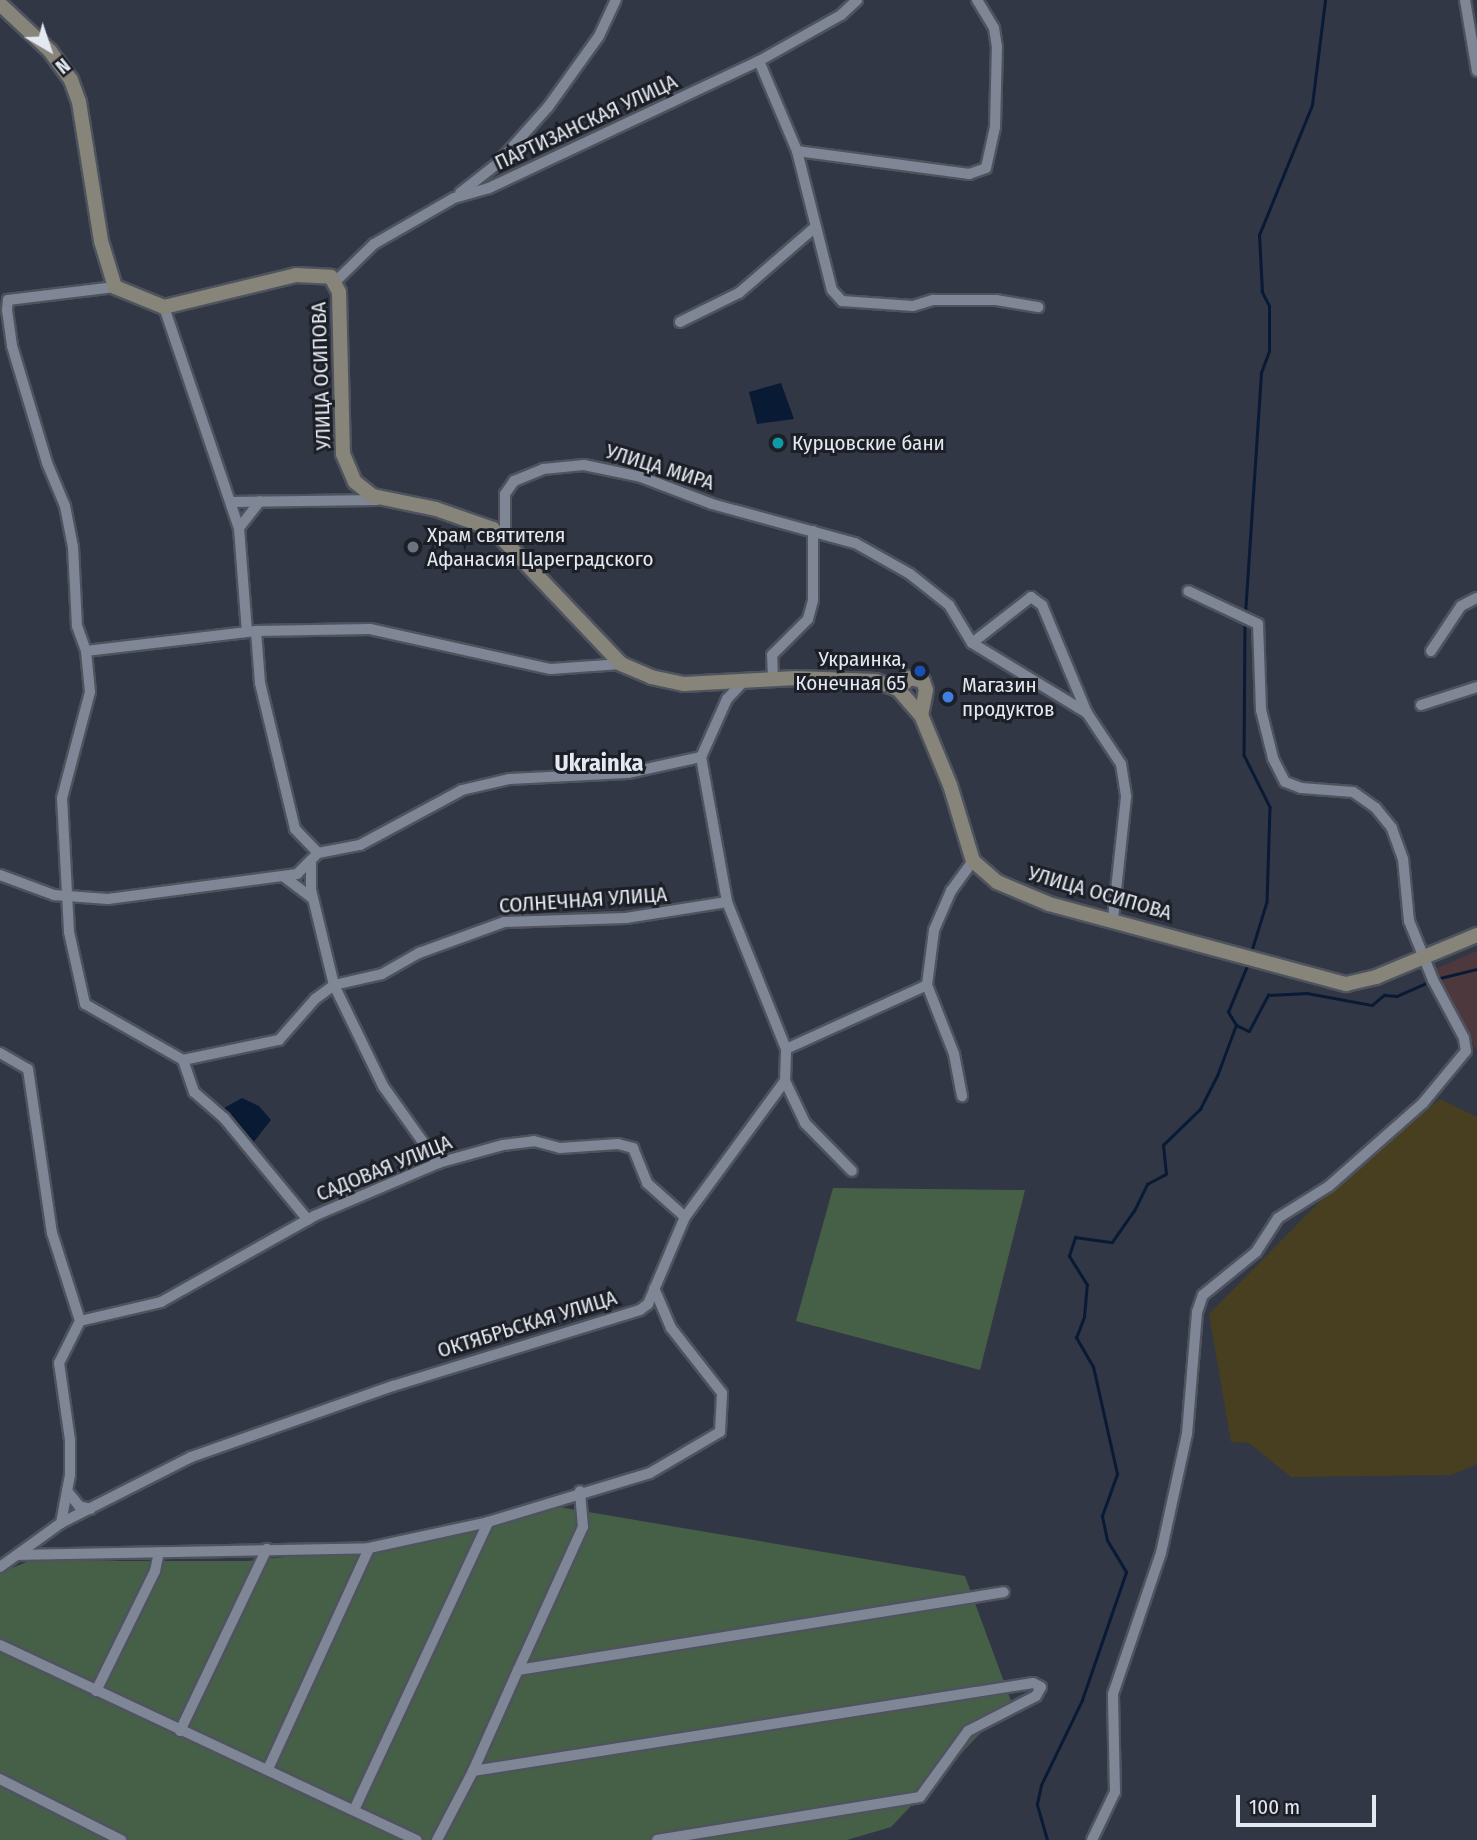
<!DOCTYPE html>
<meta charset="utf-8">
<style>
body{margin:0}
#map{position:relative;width:1477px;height:1840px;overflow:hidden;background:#313745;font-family:"Fira Sans Condensed",sans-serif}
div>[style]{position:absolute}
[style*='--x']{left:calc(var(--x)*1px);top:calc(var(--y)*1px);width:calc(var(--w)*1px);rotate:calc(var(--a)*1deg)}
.commercial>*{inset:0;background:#4d393d}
.green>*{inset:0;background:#466048}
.sand>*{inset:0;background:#473f1f}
.water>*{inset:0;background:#091a35}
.stream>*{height:2.5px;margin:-1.25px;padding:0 1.25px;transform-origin:1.25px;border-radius:1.25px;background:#091a35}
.roads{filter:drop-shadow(2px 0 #4e535e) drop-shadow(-2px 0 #4e535e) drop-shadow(0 2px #4e535e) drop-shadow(0 -2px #4e535e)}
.street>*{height:10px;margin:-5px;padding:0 5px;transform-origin:5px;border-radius:5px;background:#7f8696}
.secondary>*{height:14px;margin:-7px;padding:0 7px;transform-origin:7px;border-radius:7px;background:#87847a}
.dots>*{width:19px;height:19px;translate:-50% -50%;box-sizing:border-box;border:4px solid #1c1f25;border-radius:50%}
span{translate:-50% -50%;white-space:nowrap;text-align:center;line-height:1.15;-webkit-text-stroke:6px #1c1f25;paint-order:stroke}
.street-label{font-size:21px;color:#e3e8f1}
.poi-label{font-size:21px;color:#e3e8f1}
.left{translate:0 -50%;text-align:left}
.right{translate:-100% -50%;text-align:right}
.quarter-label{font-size:24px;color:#e3e8f1;font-weight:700}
.north{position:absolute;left:14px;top:14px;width:70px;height:70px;-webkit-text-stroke:5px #1c1f25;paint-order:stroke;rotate:141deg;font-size:19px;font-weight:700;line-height:28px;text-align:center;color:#e3e8f1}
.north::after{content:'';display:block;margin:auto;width:24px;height:32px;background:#e3e8f1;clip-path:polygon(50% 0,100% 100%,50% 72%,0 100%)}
.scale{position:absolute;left:1236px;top:1795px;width:140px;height:32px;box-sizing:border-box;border:4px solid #e3e8f1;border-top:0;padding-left:9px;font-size:21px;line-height:24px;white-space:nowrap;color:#e3e8f1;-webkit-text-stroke:5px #1c1f25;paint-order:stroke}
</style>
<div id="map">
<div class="commercial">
<i style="clip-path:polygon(1477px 951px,1477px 1051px,1435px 969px)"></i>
</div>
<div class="green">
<i style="clip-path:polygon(833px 1188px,1025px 1190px,980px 1370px,796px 1321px)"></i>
<i style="clip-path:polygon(559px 1507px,965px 1576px,1011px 1701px,891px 1827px,847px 1840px,0 1840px,0 1573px,29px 1561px,248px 1561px,369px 1548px)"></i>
</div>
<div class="sand">
<i style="clip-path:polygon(1440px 1099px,1477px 1117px,1477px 1464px,1452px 1475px,1291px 1477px,1249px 1443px,1231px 1442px,1209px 1314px,1332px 1189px)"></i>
</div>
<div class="water">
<i style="clip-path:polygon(781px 383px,794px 419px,757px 424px,749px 392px)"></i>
<i style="clip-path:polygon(242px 1098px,259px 1106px,271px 1120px,252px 1144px,224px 1108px)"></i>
</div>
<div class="stream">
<i style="--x:1245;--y:614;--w:242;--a:-86.2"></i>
<i style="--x:1261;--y:373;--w:23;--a:-70"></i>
<i style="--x:1269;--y:351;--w:45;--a:-90"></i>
<i style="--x:1269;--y:306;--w:16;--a:-117"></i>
<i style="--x:1262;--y:292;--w:57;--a:-93"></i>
<i style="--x:1259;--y:235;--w:140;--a:-67.8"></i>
<i style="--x:1312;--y:105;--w:106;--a:-82.9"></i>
<i style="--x:1245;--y:620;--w:135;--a:90.4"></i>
<i style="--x:1244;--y:755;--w:58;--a:63.4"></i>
<i style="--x:1270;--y:807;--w:95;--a:91.8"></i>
<i style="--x:1267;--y:902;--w:54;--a:107.1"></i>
<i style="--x:1436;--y:979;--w:42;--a:-13.7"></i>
<i style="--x:1236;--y:1025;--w:14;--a:25"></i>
<i style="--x:1249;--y:1031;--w:41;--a:-62.2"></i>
<i style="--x:1268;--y:995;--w:39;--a:-3"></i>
<i style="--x:1307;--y:993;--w:66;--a:10.5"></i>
<i style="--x:1372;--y:1005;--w:16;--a:-40"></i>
<i style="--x:1384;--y:995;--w:13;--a:4"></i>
<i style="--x:1397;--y:996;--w:35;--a:-24"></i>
<i style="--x:1047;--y:1840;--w:37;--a:-106"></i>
<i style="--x:1037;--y:1804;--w:19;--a:-78"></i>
<i style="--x:1041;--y:1785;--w:94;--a:-64.2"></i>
<i style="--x:1082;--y:1700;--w:135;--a:-71"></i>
<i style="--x:1126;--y:1572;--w:37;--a:-121"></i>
<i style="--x:1107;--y:1540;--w:25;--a:-102"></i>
<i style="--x:1102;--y:1516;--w:45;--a:-70.3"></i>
<i style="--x:1117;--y:1474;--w:110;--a:-102.6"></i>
<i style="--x:1093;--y:1367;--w:34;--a:-120"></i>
<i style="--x:1076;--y:1338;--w:22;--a:-69"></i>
<i style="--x:1084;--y:1317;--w:32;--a:-85"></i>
<i style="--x:1087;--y:1285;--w:34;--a:-122"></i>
<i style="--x:1069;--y:1256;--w:20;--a:-72"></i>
<i style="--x:1075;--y:1237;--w:37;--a:8"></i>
<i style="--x:1112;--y:1242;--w:38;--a:-55"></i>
<i style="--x:1134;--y:1211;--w:30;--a:-64"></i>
<i style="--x:1147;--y:1184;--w:21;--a:-28"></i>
<i style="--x:1166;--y:1174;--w:29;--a:-96"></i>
<i style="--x:1163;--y:1145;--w:52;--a:-44.2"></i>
<i style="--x:1200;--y:1109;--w:37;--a:-63"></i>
<i style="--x:1217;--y:1076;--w:54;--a:-69.6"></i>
<i style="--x:1236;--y:1025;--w:15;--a:-122"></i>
<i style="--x:1228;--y:1012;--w:50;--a:-67.6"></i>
</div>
<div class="roads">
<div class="street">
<i style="--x:1465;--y:0;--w:72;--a:80.4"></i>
<i style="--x:759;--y:61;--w:98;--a:67.1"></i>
<i style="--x:797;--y:151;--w:143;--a:75.9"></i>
<i style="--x:832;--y:290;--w:15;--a:48"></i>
<i style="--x:842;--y:301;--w:71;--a:4"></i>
<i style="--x:913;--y:306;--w:21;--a:-17"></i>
<i style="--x:933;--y:300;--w:63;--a:0"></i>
<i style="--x:996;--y:300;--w:43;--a:9.5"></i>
<i style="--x:797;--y:151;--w:174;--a:7.6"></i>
<i style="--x:969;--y:174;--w:18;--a:-19"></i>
<i style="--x:986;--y:168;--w:42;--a:-77.6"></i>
<i style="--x:995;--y:127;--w:80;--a:-88.6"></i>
<i style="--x:997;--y:47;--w:19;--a:-99"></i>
<i style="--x:994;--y:28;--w:33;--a:-121"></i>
<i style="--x:460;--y:193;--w:47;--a:-38.1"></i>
<i style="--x:497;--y:164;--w:76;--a:-48.2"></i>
<i style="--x:548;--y:107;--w:87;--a:-54.3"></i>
<i style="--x:599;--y:36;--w:40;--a:-65"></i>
<i style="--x:335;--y:282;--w:54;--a:-44.3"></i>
<i style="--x:374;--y:244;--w:92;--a:-29.9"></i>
<i style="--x:454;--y:198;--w:36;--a:-16"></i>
<i style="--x:489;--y:188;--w:298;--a:-25.2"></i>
<i style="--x:759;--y:61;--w:94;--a:-29.3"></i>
<i style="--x:841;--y:15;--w:22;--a:-43"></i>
<i style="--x:115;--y:287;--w:108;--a:173.1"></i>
<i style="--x:8;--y:300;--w:10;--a:96"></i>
<i style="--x:7;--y:310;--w:36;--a:82"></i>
<i style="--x:12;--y:346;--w:122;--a:73.3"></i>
<i style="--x:47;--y:463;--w:47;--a:67.3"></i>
<i style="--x:65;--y:506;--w:42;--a:79"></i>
<i style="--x:73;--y:547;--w:79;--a:87.1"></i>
<i style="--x:77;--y:626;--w:27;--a:70"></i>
<i style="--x:86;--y:651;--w:41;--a:84.4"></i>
<i style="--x:90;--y:692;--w:110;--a:104.8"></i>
<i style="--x:62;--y:798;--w:134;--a:87"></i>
<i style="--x:69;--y:932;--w:74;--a:77.5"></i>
<i style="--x:85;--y:1004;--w:113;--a:29.7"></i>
<i style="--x:183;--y:1060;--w:34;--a:71"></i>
<i style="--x:194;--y:1092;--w:40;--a:41"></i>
<i style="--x:224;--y:1118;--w:132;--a:50.5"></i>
<i style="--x:164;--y:307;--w:233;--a:71.3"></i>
<i style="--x:239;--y:528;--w:104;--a:85.6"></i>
<i style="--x:680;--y:322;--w:66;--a:-26.2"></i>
<i style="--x:739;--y:293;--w:99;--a:-40.9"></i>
<i style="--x:231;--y:502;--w:146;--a:-0.8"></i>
<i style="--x:239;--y:528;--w:34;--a:-52"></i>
<i style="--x:505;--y:539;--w:45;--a:-90"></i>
<i style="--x:505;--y:494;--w:16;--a:-55"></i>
<i style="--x:514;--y:481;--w:31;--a:-22"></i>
<i style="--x:543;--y:469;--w:41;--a:-5.6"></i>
<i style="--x:584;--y:465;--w:58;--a:11.9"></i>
<i style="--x:641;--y:477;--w:76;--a:20.8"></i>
<i style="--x:712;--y:504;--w:148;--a:15.3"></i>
<i style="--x:855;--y:543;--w:63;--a:29.4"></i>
<i style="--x:910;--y:574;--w:50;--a:38.5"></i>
<i style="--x:949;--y:605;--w:44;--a:58.8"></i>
<i style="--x:972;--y:643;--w:135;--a:31.3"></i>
<i style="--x:1087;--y:713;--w:61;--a:56.3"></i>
<i style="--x:1121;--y:764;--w:33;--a:81"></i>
<i style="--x:1126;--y:797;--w:123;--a:96.1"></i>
<i style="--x:256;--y:631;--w:52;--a:85.6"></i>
<i style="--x:260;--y:683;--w:150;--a:76.5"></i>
<i style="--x:295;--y:829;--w:33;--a:46"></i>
<i style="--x:972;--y:643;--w:75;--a:-37.9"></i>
<i style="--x:1031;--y:597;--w:14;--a:36"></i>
<i style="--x:1042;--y:605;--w:117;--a:67.4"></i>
<i style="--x:86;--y:651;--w:171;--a:-6.7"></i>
<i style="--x:256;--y:631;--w:114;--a:-1"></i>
<i style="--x:370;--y:629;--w:185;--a:12.5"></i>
<i style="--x:551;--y:669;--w:70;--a:-4.1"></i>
<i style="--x:1431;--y:651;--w:54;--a:-56.3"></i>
<i style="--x:1461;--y:606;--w:18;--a:-27"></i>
<i style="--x:773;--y:679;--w:24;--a:-92"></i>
<i style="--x:772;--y:655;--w:51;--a:-45"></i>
<i style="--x:808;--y:619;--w:20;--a:-75"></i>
<i style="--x:813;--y:600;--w:69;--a:-90"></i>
<i style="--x:742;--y:683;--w:22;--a:133"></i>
<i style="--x:727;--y:699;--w:64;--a:114.1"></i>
<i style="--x:701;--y:757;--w:147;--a:79.8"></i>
<i style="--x:727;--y:902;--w:158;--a:68.1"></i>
<i style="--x:1421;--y:705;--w:59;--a:-17.8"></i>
<i style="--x:311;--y:863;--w:27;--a:90"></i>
<i style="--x:311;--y:890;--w:98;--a:76.4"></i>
<i style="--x:334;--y:985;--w:112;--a:64.1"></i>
<i style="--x:383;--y:1086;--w:95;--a:54.5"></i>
<i style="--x:0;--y:875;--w:58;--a:20.3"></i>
<i style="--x:54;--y:895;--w:54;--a:4.2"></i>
<i style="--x:108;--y:899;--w:191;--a:-7.5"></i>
<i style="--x:297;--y:874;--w:30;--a:-45"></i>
<i style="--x:318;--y:853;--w:43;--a:-10.8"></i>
<i style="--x:360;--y:845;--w:116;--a:-28.3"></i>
<i style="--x:462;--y:790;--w:48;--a:-13.2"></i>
<i style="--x:509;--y:779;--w:119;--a:-2.9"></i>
<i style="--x:628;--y:773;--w:75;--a:-12.4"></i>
<i style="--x:283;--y:876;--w:36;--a:37"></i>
<i style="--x:927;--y:985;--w:74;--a:68.6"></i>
<i style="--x:954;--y:1054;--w:43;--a:79.2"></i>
<i style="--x:0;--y:1053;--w:32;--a:30"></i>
<i style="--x:28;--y:1069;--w:166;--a:81.7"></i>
<i style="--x:52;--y:1233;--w:92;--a:72.3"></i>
<i style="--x:183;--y:1060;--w:98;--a:-11.8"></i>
<i style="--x:279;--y:1040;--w:55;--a:-48.7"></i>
<i style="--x:315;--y:999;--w:24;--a:-36"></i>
<i style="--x:334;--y:985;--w:49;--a:-12.9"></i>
<i style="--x:382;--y:974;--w:43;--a:-29.6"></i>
<i style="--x:419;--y:953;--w:90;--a:-20"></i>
<i style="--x:504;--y:922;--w:122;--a:-1.9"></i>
<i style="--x:626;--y:918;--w:102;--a:-9"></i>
<i style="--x:785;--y:1081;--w:47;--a:64.5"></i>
<i style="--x:805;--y:1123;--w:67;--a:45.6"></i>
<i style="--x:80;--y:1321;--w:83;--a:-13.2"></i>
<i style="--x:161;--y:1302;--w:176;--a:-29.3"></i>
<i style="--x:314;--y:1216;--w:135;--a:-23.1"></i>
<i style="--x:438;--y:1163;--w:67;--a:-15.5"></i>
<i style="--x:503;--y:1145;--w:31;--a:-7"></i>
<i style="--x:534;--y:1141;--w:27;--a:15"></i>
<i style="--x:560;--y:1148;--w:58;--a:-3.9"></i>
<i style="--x:618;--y:1144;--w:16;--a:15"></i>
<i style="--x:633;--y:1148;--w:38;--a:68"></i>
<i style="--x:647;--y:1183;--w:51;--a:41.8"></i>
<i style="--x:67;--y:1491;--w:19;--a:51"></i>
<i style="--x:79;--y:1506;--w:12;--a:14"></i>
<i style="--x:61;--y:1523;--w:49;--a:-79.4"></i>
<i style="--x:70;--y:1475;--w:35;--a:-90"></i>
<i style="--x:70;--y:1440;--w:78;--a:-98.1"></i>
<i style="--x:59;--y:1363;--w:47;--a:-63.4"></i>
<i style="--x:18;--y:1555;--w:351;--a:-1.1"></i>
<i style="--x:369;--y:1548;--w:122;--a:-12.3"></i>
<i style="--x:488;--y:1522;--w:169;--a:-16.8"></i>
<i style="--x:650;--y:1473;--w:81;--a:-30.4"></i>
<i style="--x:720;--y:1432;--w:39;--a:-87"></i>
<i style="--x:722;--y:1393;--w:83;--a:-128.1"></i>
<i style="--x:671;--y:1328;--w:43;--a:-113"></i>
<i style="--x:0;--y:1567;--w:75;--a:-35.8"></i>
<i style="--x:61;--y:1523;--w:146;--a:-26.9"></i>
<i style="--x:191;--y:1457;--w:214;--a:-19.4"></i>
<i style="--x:393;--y:1386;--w:258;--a:-17.1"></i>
<i style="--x:640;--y:1310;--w:10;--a:-37"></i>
<i style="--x:648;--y:1304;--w:95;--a:-67"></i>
<i style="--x:685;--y:1217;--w:169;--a:-53.7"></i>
<i style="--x:785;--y:1081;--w:32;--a:-88"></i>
<i style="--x:786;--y:1049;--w:155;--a:-24.4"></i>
<i style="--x:927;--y:985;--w:55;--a:-82.7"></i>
<i style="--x:934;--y:930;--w:43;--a:-66.4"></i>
<i style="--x:951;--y:891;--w:37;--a:-54"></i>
<i style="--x:0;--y:1645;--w:460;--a:25.1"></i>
<i style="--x:518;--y:1670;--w:157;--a:-65.6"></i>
<i style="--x:583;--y:1527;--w:36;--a:-95"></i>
<i style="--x:96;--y:1691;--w:134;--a:-63.8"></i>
<i style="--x:155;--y:1571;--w:19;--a:-78"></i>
<i style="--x:180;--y:1731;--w:202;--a:-64.5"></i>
<i style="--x:268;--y:1769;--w:243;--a:-65.4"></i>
<i style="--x:0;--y:1779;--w:136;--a:26.8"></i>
<i style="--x:354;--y:1810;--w:318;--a:-65"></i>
<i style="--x:437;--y:1840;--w:78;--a:-62.4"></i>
<i style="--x:657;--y:1840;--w:266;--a:-9.3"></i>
<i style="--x:920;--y:1797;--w:82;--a:-54"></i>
<i style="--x:968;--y:1731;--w:76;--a:-27.2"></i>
<i style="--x:1036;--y:1696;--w:10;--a:-61"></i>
<i style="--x:1041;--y:1687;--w:9;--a:-153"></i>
<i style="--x:1033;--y:1683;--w:567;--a:171.07"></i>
<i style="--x:473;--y:1771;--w:111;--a:-66"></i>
<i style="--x:518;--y:1670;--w:492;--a:-9.1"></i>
<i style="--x:1092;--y:1840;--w:53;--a:-64.4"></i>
<i style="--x:1115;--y:1792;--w:98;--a:-91.2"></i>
<i style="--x:1113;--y:1694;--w:149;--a:-71.2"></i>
<i style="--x:1161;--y:1553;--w:122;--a:-77.7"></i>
<i style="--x:1187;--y:1434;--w:122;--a:-85.3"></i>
<i style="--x:1197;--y:1312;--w:18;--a:-71"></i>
<i style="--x:1203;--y:1295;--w:68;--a:-39.1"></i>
<i style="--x:1256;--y:1252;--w:40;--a:-57.1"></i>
<i style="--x:1278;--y:1218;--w:60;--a:-32.1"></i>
<i style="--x:1329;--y:1186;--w:125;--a:-41.4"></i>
<i style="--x:1423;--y:1103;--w:67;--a:-50.4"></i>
<i style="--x:1466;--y:1051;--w:13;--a:-99"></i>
<i style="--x:1464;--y:1038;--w:66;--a:-118.1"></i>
<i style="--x:1433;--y:980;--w:64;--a:-112.1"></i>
<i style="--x:1409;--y:921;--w:62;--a:-95.5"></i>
<i style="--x:1403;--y:859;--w:33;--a:-110"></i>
<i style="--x:1392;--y:828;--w:26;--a:-129"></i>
<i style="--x:1376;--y:808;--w:28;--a:-145"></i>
<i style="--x:1353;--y:792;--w:52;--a:-175.6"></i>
<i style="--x:1301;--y:788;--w:17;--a:-159"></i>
<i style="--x:1285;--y:782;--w:27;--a:-117"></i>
<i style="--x:1273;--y:758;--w:49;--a:-104"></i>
<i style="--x:1261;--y:710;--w:86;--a:-92"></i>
<i style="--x:1258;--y:624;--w:77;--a:-154.8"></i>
</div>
<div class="secondary">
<i style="--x:0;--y:4;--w:69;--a:43.2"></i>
<i style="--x:50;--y:51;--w:36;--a:54"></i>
<i style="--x:71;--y:80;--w:23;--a:70"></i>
<i style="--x:79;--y:102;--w:141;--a:81"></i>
<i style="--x:101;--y:241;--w:48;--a:73.1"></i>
<i style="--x:115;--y:287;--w:53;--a:22.2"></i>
<i style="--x:164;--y:307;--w:136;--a:-13.6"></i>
<i style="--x:296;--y:275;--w:35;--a:3"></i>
<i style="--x:331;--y:277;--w:17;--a:62"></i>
<i style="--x:339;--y:292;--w:162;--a:88.6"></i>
<i style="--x:343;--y:454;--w:30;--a:67"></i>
<i style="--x:355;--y:482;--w:23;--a:38"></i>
<i style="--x:373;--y:496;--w:64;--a:11.7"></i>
<i style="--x:436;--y:509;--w:60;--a:19.3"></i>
<i style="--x:493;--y:529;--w:186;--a:46.5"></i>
<i style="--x:621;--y:664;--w:33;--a:23"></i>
<i style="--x:651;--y:677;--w:34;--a:12"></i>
<i style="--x:684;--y:684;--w:112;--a:-3.1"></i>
<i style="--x:796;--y:678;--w:80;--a:2.1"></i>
<i style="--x:876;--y:681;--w:23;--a:20"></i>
<i style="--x:898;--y:689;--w:35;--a:49"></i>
<i style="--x:921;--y:715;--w:76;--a:67.5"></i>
<i style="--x:950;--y:785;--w:79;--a:73.2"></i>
<i style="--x:973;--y:861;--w:32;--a:41"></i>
<i style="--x:997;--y:882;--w:56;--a:22.9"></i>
<i style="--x:1049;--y:904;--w:308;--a:15.1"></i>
<i style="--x:1346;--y:984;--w:31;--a:-13"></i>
<i style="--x:1376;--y:977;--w:109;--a:-22.6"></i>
<i style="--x:898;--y:689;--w:16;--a:-43"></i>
<i style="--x:910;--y:678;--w:13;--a:13"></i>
<i style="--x:923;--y:681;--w:9;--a:72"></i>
<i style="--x:926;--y:690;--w:25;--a:101"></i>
</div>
</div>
<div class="dots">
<i style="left:778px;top:443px;background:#0f9aa8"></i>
<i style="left:413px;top:547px;background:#6b7280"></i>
<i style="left:920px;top:671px;background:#1a4fb4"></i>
<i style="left:948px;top:697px;background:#3f7fe0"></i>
</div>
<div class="street-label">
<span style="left:586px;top:122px;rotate:-25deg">ПАРТИЗАНСКАЯ УЛИЦА</span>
<span style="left:321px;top:376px;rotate:-92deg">УЛИЦА ОСИПОВА</span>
<span style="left:660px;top:467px;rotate:17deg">УЛИЦА МИРА</span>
<span style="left:1100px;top:893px;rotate:16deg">УЛИЦА ОСИПОВА</span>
<span style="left:583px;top:900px;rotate:-4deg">СОЛНЕЧНАЯ УЛИЦА</span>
<span style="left:384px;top:1168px;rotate:-22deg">САДОВАЯ УЛИЦА</span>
<span style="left:527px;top:1324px;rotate:-17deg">ОКТЯБРЬСКАЯ УЛИЦА</span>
</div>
<div class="poi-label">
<span class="left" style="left:792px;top:443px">Курцовские бани</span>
<span class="left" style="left:427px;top:547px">Храм святителя<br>Афанасия Цареградского</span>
<span class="right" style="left:906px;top:671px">Украинка,<br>Конечная 65</span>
<span class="left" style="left:962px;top:697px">Магазин<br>продуктов</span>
</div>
<div class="quarter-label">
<span style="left:599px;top:764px">Ukrainka</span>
</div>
<div class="north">N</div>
<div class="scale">100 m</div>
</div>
